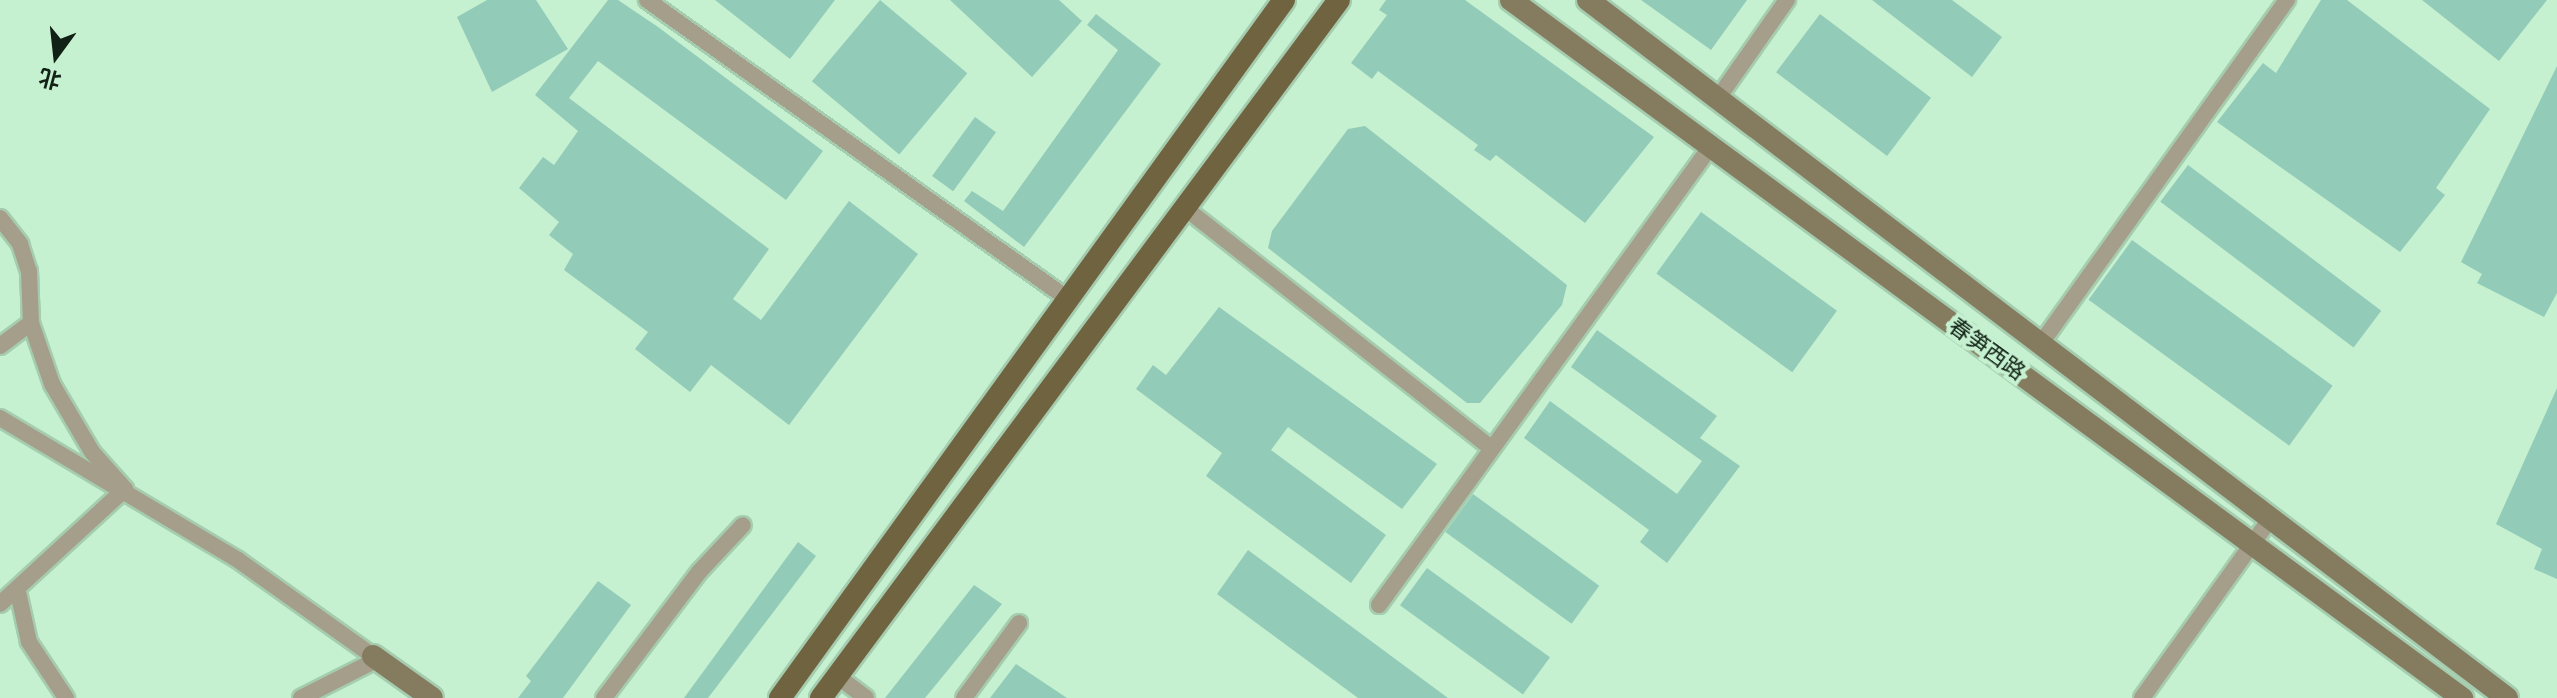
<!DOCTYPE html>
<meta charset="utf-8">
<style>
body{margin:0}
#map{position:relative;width:2557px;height:698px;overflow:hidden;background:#c5f1d0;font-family:Mulish,"Noto Sans SC",sans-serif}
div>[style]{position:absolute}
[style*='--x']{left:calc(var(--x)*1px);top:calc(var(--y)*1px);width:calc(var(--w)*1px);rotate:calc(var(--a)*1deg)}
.building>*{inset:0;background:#93cbb9;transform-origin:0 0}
.roads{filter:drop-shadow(2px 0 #a5ccae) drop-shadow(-2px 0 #a5ccae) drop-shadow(0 2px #a5ccae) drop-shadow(0 -2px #a5ccae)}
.minor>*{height:16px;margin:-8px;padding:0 8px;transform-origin:8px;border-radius:8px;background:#a49e8a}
.secondary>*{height:22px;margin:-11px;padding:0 11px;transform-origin:11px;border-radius:11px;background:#857c5f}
.primary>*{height:22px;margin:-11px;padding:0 11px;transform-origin:11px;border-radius:11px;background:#6f6340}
span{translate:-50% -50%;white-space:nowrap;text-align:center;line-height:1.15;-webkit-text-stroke:8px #c5f1d0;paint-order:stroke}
.street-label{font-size:22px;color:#112115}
.north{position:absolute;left:16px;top:16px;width:80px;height:80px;-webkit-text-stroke:6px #c5f1d0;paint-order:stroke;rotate:195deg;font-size:22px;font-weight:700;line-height:32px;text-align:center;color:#112115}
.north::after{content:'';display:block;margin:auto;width:28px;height:36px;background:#112115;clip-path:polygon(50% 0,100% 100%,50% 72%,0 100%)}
</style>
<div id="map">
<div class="building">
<i style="clip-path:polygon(487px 0,536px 0,568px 49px,492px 92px,457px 17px)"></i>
<i style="clip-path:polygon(608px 0,618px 0,658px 27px,823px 151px,786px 200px,598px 61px,569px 98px,769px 249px,733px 299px,761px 320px,849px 201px,918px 254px,789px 425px,711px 365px,690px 392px,635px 349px,648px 332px,564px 270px,573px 254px,549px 235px,559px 222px,519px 188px,543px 157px,554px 165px,578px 131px,535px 95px)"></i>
<i style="clip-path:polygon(715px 0,835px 0,790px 59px)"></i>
<i style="left:880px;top:0;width:114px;height:106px;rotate:40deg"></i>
<i style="clip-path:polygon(950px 0,1059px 0,1082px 21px,1032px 77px)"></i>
<i style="clip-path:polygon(1386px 0,1465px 0,1654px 137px,1585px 223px,1496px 155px,1490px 161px,1474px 150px,1478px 145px,1378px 71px,1372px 79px,1351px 63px,1387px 15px,1379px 10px)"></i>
<i style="clip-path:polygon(1641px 0,1747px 0,1711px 50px)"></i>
<i style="clip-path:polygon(1872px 0,1952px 0,2002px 37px,1972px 77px)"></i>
<i style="clip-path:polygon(2321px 0,2347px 0,2490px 109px,2436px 188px,2445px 195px,2400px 252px,2217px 122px,2263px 63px,2276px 73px)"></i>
<i style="clip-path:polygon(2422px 0,2547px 0,2499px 61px)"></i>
<i style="clip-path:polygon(1096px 14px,1161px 64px,1024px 247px,964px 201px,972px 191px,1003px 211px,1118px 50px,1087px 25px)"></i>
<i style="left:1820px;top:14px;width:139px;height:73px;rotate:37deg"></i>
<i style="clip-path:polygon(2557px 66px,2557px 293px,2544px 317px,2477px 283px,2482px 274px,2461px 262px)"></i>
<i style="left:975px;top:117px;width:26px;height:73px;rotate:36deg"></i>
<i style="clip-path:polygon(1365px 126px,1567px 285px,1562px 305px,1480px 403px,1467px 403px,1268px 248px,1272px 231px,1348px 129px)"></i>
<i style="left:2188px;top:165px;width:242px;height:46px;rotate:37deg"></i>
<i style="left:1701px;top:212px;width:168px;height:76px;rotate:36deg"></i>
<i style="left:2132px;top:240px;width:248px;height:74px;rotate:36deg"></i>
<i style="clip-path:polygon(1219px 307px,1437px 464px,1402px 509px,1288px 427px,1271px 450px,1386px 535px,1351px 583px,1206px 476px,1222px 453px,1136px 389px,1153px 365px,1166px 375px)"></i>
<i style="clip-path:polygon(1597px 330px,1717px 416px,1700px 438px,1740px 466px,1667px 563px,1640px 542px,1649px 530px,1524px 438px,1550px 401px,1677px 494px,1702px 461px,1571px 367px)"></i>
<i style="clip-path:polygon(2557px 388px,2557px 579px,2534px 569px,2542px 549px,2496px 524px)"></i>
<i style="left:1473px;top:494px;width:156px;height:47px;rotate:36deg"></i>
<i style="clip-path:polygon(798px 542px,816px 556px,708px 698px,684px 698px)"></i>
<i style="clip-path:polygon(1248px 550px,1448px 698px,1358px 698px,1217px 594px)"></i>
<i style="left:1427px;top:568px;width:152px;height:46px;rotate:36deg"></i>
<i style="clip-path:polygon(598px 581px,631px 605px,563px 698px,518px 698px,531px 681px,526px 676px)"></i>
<i style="clip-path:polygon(974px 585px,1002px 604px,925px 698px,885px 698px)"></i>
<i style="clip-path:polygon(1016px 664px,1067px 698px,990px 698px)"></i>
</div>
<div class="roads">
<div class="minor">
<i style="--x:647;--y:0;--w:516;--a:35.38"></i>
<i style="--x:1718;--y:98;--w:120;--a:-54.9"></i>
<i style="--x:1185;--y:208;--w:386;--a:38.1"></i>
<i style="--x:0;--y:218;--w:33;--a:52"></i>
<i style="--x:20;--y:244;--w:28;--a:72"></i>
<i style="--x:29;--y:271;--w:52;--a:87.8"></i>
<i style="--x:31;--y:323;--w:65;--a:71"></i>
<i style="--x:52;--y:384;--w:79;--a:59.5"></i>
<i style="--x:92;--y:452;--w:50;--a:48.3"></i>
<i style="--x:125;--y:489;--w:170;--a:137.4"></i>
<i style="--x:2042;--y:342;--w:421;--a:-54.4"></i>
<i style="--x:0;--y:346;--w:39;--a:-37"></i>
<i style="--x:0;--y:418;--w:277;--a:30.8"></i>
<i style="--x:238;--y:560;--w:166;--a:35.4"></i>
<i style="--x:18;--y:592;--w:51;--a:77.6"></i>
<i style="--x:29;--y:642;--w:67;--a:56.5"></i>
<i style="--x:1379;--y:605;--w:566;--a:-54.12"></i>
<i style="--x:837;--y:676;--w:36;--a:37"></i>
<i style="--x:301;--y:698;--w:86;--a:-26.9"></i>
<i style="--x:604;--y:698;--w:158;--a:-53"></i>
<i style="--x:699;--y:572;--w:64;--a:-46.9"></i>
<i style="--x:964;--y:698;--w:93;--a:-53.7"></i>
<i style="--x:2142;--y:698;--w:220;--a:-54.4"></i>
</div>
<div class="secondary">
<i style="--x:1511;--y:0;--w:1180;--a:36.28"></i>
<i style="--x:1588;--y:0;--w:1154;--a:37.22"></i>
<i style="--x:373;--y:656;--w:72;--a:35.4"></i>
</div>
<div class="primary">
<i style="--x:780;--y:698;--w:861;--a:-54.17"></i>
<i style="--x:821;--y:698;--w:869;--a:-53.42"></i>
</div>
</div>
<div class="street-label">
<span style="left:1987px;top:349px;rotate:36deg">春笋西路</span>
</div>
<div class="north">北</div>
</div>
